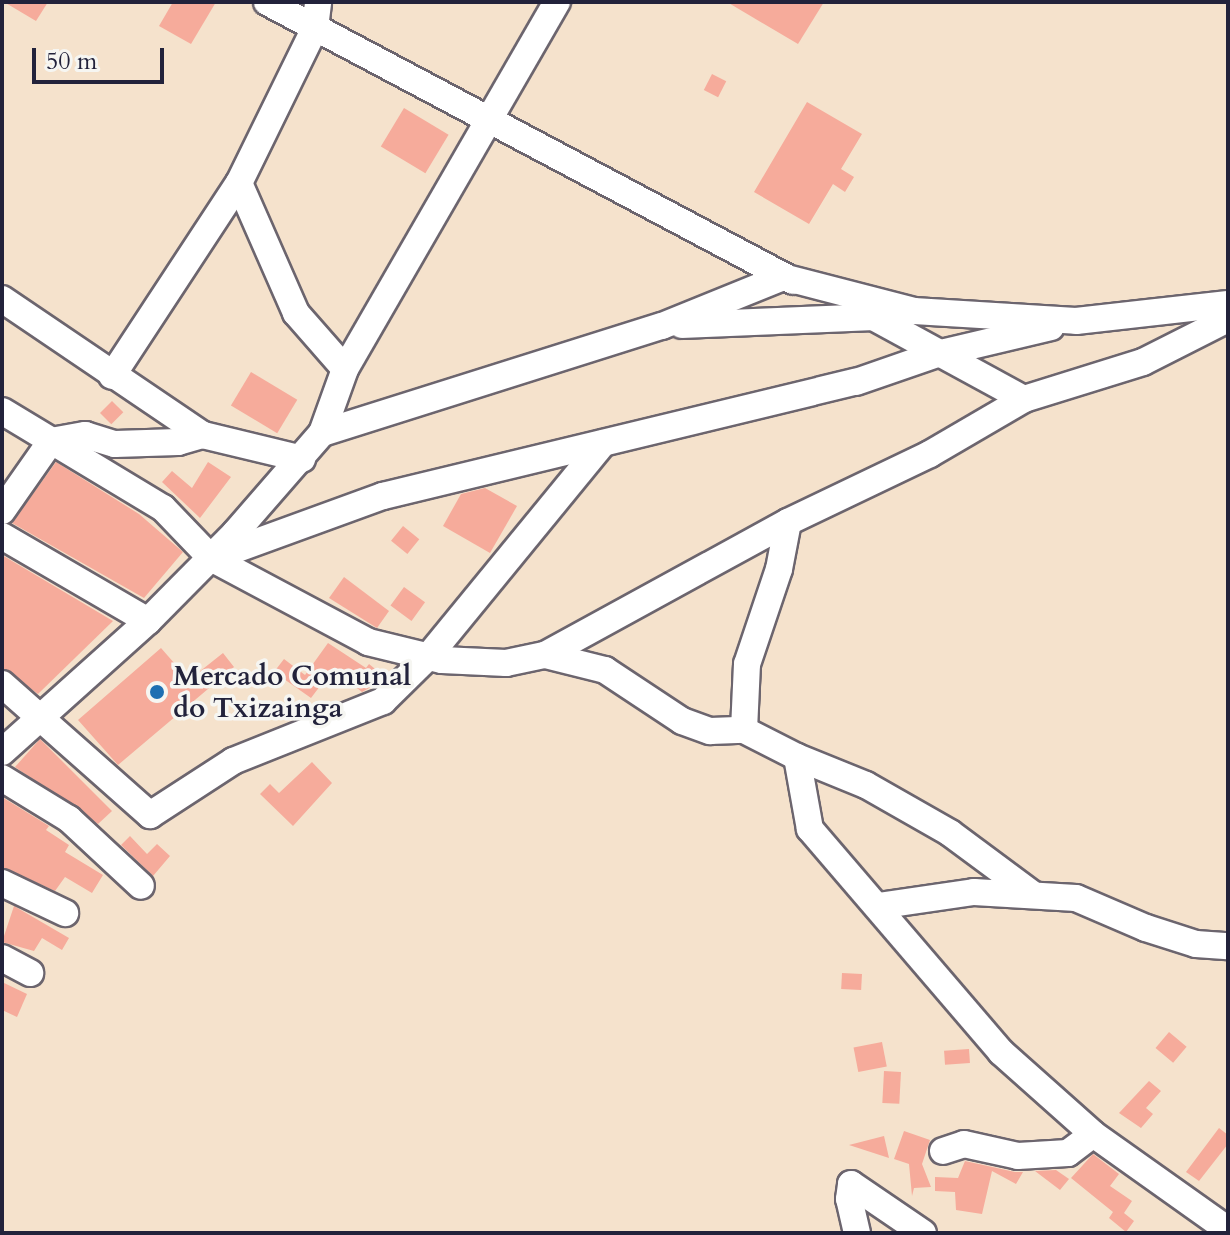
<!DOCTYPE html>
<style>
body{margin:0}
#map{position:relative;width:1230px;height:1235px;overflow:hidden;background:#f5e2cc;font-family:Cardo,serif}
div>[style]{position:absolute}
[style*='--x']{left:calc(var(--x)*1px);top:calc(var(--y)*1px);width:calc(var(--w)*1px);rotate:calc(var(--a)*1deg)}
.building>*{inset:0;background:#f6ab9b;transform-origin:0 0}
.roads{filter:drop-shadow(2px 0 #6c656e) drop-shadow(-2px 0 #6c656e) drop-shadow(0 2px #6c656e) drop-shadow(0 -2px #6c656e)}
.minor>*{height:26px;margin:-13px;padding:0 13px;transform-origin:13px;border-radius:13px;background:#fff}
.dots>*{width:22px;height:22px;translate:-50% -50%;box-sizing:border-box;border:4px solid #f6f6f2;border-radius:50%}
span{translate:-50% -50%;white-space:nowrap;text-align:center;line-height:1.15;-webkit-text-stroke:7px #f6f6f2;paint-order:stroke}
.poi-label{font-size:28px;color:#22223b;font-weight:700}
.left{translate:0 -50%;text-align:left}
.frame{position:absolute;inset:0;border:4px solid #22223b;pointer-events:none}
.scale{position:absolute;left:32px;top:48px;width:132px;height:36px;box-sizing:border-box;border:4px solid #22223b;border-top:0;padding-left:10px;font-size:24px;line-height:28px;white-space:nowrap;color:#22223b;-webkit-text-stroke:6px #f6f6f2;paint-order:stroke}
</style>
<div id="map">
<div class="building">
<i style="clip-path:polygon(4px 2px,48px 2px,36px 21px)"></i>
<i style="clip-path:polygon(173px 2px,216px 2px,191px 44px,159px 26px)"></i>
<i style="clip-path:polygon(727px 2px,824px 2px,798px 44px)"></i>
<i style="left:712px;top:74px;width:16px;height:18px;rotate:27deg"></i>
<i style="clip-path:polygon(807px 102px,862px 134px,841px 169px,854px 177px,845px 192px,833px 184px,809px 224px,754px 192px)"></i>
<i style="left:404px;top:108px;width:52px;height:45px;rotate:31deg"></i>
<i style="left:251px;top:372px;width:54px;height:39px;rotate:31deg"></i>
<i style="left:112px;top:401px;width:16px;height:17px;rotate:45deg"></i>
<i style="clip-path:polygon(56px 462px,139px 514px,183px 552px,144px 598px,12px 523px)"></i>
<i style="clip-path:polygon(208px 462px,231px 477px,200px 518px,162px 482px,172px 471px,192px 488px)"></i>
<i style="clip-path:polygon(485px 488px,517px 506px,490px 553px,443px 526px,461px 494px)"></i>
<i style="left:403px;top:526px;width:21px;height:19px;rotate:39deg"></i>
<i style="clip-path:polygon(2px 555px,113px 621px,38px 694px,2px 668px)"></i>
<i style="clip-path:polygon(344px 577px,389px 611px,377px 628px,329px 598px)"></i>
<i style="left:404px;top:587px;width:26px;height:23px;rotate:36deg"></i>
<i style="clip-path:polygon(328px 643px,366px 668px,369px 664px,380px 673px,376px 679px,380px 682px,362px 692px,333px 669px,311px 698px,274px 672px,284px 659px,305px 675px)"></i>
<i style="clip-path:polygon(161px 648px,189px 680px,223px 653px,234px 667px,118px 765px,78px 720px)"></i>
<i style="clip-path:polygon(40px 739px,112px 811px,98px 824px,15px 767px)"></i>
<i style="clip-path:polygon(312px 762px,332px 783px,293px 826px,260px 794px,270px 784px,279px 793px)"></i>
<i style="clip-path:polygon(2px 797px,49px 826px,46px 830px,69px 845px,65px 852px,103px 875px,92px 893px,65px 877px,55px 891px,2px 867px)"></i>
<i style="clip-path:polygon(130px 836px,147px 854px,157px 844px,170px 856px,153px 876px,121px 845px)"></i>
<i style="clip-path:polygon(14px 906px,69px 938px,62px 950px,42px 938px,34px 951px,2px 942px)"></i>
<i style="left:842px;top:973px;width:20px;height:16px;rotate:3deg"></i>
<i style="clip-path:polygon(2px 982px,27px 994px,17px 1017px,2px 1010px)"></i>
<i style="left:1169px;top:1032px;width:23px;height:21px;rotate:40deg"></i>
<i style="left:882px;top:1042px;width:25px;height:29px;rotate:79deg"></i>
<i style="left:969px;top:1049px;width:14px;height:25px;rotate:86deg"></i>
<i style="left:884px;top:1071px;width:17px;height:32px;rotate:3deg"></i>
<i style="clip-path:polygon(1149px 1081px,1161px 1091px,1146px 1108px,1153px 1114px,1141px 1128px,1119px 1113px)"></i>
<i style="clip-path:polygon(1219px 1128px,1228px 1135px,1228px 1144px,1199px 1181px,1186px 1172px)"></i>
<i style="clip-path:polygon(904px 1131px,930px 1140px,922px 1164px,931px 1187px,914px 1188px,912px 1196px,909px 1164px,894px 1159px)"></i>
<i style="clip-path:polygon(884px 1136px,889px 1158px,849px 1145px)"></i>
<i style="clip-path:polygon(1093px 1154px,1119px 1174px,1110px 1186px,1132px 1201px,1124px 1213px,1134px 1221px,1126px 1232px,1109px 1218px,1113px 1212px,1071px 1178px)"></i>
<i style="clip-path:polygon(965px 1161px,1015px 1172px,1023px 1172px,1016px 1184px,992px 1171px,982px 1214px,956px 1210px,955px 1192px,935px 1191px,935px 1177px,958px 1178px)"></i>
<i style="clip-path:polygon(1056px 1170px,1069px 1179px,1060px 1190px,1035px 1171px)"></i>
</div>
<div class="roads">
<div class="minor">
<i style="--x:267;--y:2;--w:595;--a:27.94"></i>
<i style="--x:239;--y:183;--w:142;--a:66.3"></i>
<i style="--x:296;--y:313;--w:74;--a:48.8"></i>
<i style="--x:2;--y:299;--w:243;--a:34.1"></i>
<i style="--x:203;--y:435;--w:102;--a:13.6"></i>
<i style="--x:855;--y:307;--w:192;--a:28.6"></i>
<i style="--x:1228;--y:319;--w:95;--a:153.2"></i>
<i style="--x:1143;--y:362;--w:125;--a:162.7"></i>
<i style="--x:1024;--y:399;--w:109;--a:149.7"></i>
<i style="--x:930;--y:454;--w:157;--a:154.4"></i>
<i style="--x:788;--y:522;--w:48;--a:100.8"></i>
<i style="--x:779;--y:569;--w:100;--a:108.6"></i>
<i style="--x:747;--y:664;--w:66;--a:92.6"></i>
<i style="--x:744;--y:730;--w:59;--a:27"></i>
<i style="--x:797;--y:757;--w:73;--a:79.8"></i>
<i style="--x:810;--y:829;--w:294;--a:49.4"></i>
<i style="--x:1001;--y:1052;--w:123;--a:41.7"></i>
<i style="--x:1093;--y:1134;--w:166;--a:35.4"></i>
<i style="--x:682;--y:325;--w:192;--a:-2.4"></i>
<i style="--x:112;--y:376;--w:231;--a:-56.7"></i>
<i style="--x:239;--y:183;--w:173;--a:-63.9"></i>
<i style="--x:315;--y:28;--w:26;--a:-83"></i>
<i style="--x:2;--y:411;--w:188;--a:31.1"></i>
<i style="--x:163;--y:508;--w:69;--a:46.2"></i>
<i style="--x:211;--y:558;--w:178;--a:28.1"></i>
<i style="--x:368;--y:642;--w:76;--a:13.7"></i>
<i style="--x:442;--y:660;--w:64;--a:2.7"></i>
<i style="--x:506;--y:663;--w:40;--a:-12"></i>
<i style="--x:545;--y:655;--w:277;--a:-28.7"></i>
<i style="--x:322;--y:433;--w:356;--a:-17.5"></i>
<i style="--x:662;--y:326;--w:131;--a:-22"></i>
<i style="--x:783;--y:277;--w:135;--a:14.5"></i>
<i style="--x:914;--y:311;--w:162;--a:3.5"></i>
<i style="--x:1076;--y:321;--w:153;--a:-6.4"></i>
<i style="--x:2;--y:511;--w:85;--a:-55"></i>
<i style="--x:51;--y:441;--w:35;--a:-10"></i>
<i style="--x:85;--y:435;--w:31;--a:17"></i>
<i style="--x:115;--y:444;--w:63;--a:-1.8"></i>
<i style="--x:178;--y:442;--w:26;--a:-16"></i>
<i style="--x:2;--y:536;--w:169;--a:30.2"></i>
<i style="--x:218;--y:556;--w:176;--a:-20"></i>
<i style="--x:383;--y:496;--w:487;--a:-13.6"></i>
<i style="--x:856;--y:382;--w:86;--a:-19.1"></i>
<i style="--x:937;--y:354;--w:117;--a:-13.3"></i>
<i style="--x:545;--y:655;--w:62;--a:14"></i>
<i style="--x:605;--y:670;--w:92;--a:33.5"></i>
<i style="--x:682;--y:721;--w:30;--a:20"></i>
<i style="--x:710;--y:731;--w:34;--a:-2"></i>
<i style="--x:2;--y:684;--w:198;--a:41.5"></i>
<i style="--x:150;--y:815;--w:99;--a:-33"></i>
<i style="--x:233;--y:761;--w:162;--a:-21.8"></i>
<i style="--x:383;--y:701;--w:63;--a:-44.4"></i>
<i style="--x:428;--y:657;--w:276;--a:-50.7"></i>
<i style="--x:2;--y:752;--w:196;--a:-41.9"></i>
<i style="--x:148;--y:621;--w:124;--a:-45.3"></i>
<i style="--x:235;--y:533;--w:133;--a:-49"></i>
<i style="--x:322;--y:433;--w:68;--a:-70.2"></i>
<i style="--x:345;--y:369;--w:424;--a:-60"></i>
<i style="--x:797;--y:757;--w:74;--a:22.1"></i>
<i style="--x:866;--y:785;--w:97;--a:29.7"></i>
<i style="--x:950;--y:833;--w:101;--a:36.5"></i>
<i style="--x:2;--y:778;--w:79;--a:31.5"></i>
<i style="--x:69;--y:819;--w:98;--a:42.9"></i>
<i style="--x:2;--y:883;--w:70;--a:25.5"></i>
<i style="--x:878;--y:906;--w:97;--a:-8.3"></i>
<i style="--x:974;--y:892;--w:102;--a:3.4"></i>
<i style="--x:1076;--y:898;--w:76;--a:23.2"></i>
<i style="--x:1146;--y:928;--w:52;--a:17.7"></i>
<i style="--x:1196;--y:944;--w:32;--a:4"></i>
<i style="--x:2;--y:958;--w:32;--a:28"></i>
<i style="--x:943;--y:1151;--w:22;--a:-18"></i>
<i style="--x:964;--y:1144;--w:55;--a:12.5"></i>
<i style="--x:1018;--y:1156;--w:50;--a:-3.4"></i>
<i style="--x:1068;--y:1153;--w:31;--a:-37"></i>
<i style="--x:857;--y:1233;--w:35;--a:-103"></i>
<i style="--x:849;--y:1199;--w:15;--a:-82"></i>
<i style="--x:851;--y:1184;--w:87;--a:34.2"></i>
</div>
</div>
<div class="dots">
<i style="left:157px;top:692px;background:#1f6fb2"></i>
</div>
<div class="poi-label">
<span class="left" style="left:173px;top:692px">Mercado Comunal<br>do Txizainga</span>
</div>
<div class="frame"></div>
<div class="scale">50 m</div>
</div>
